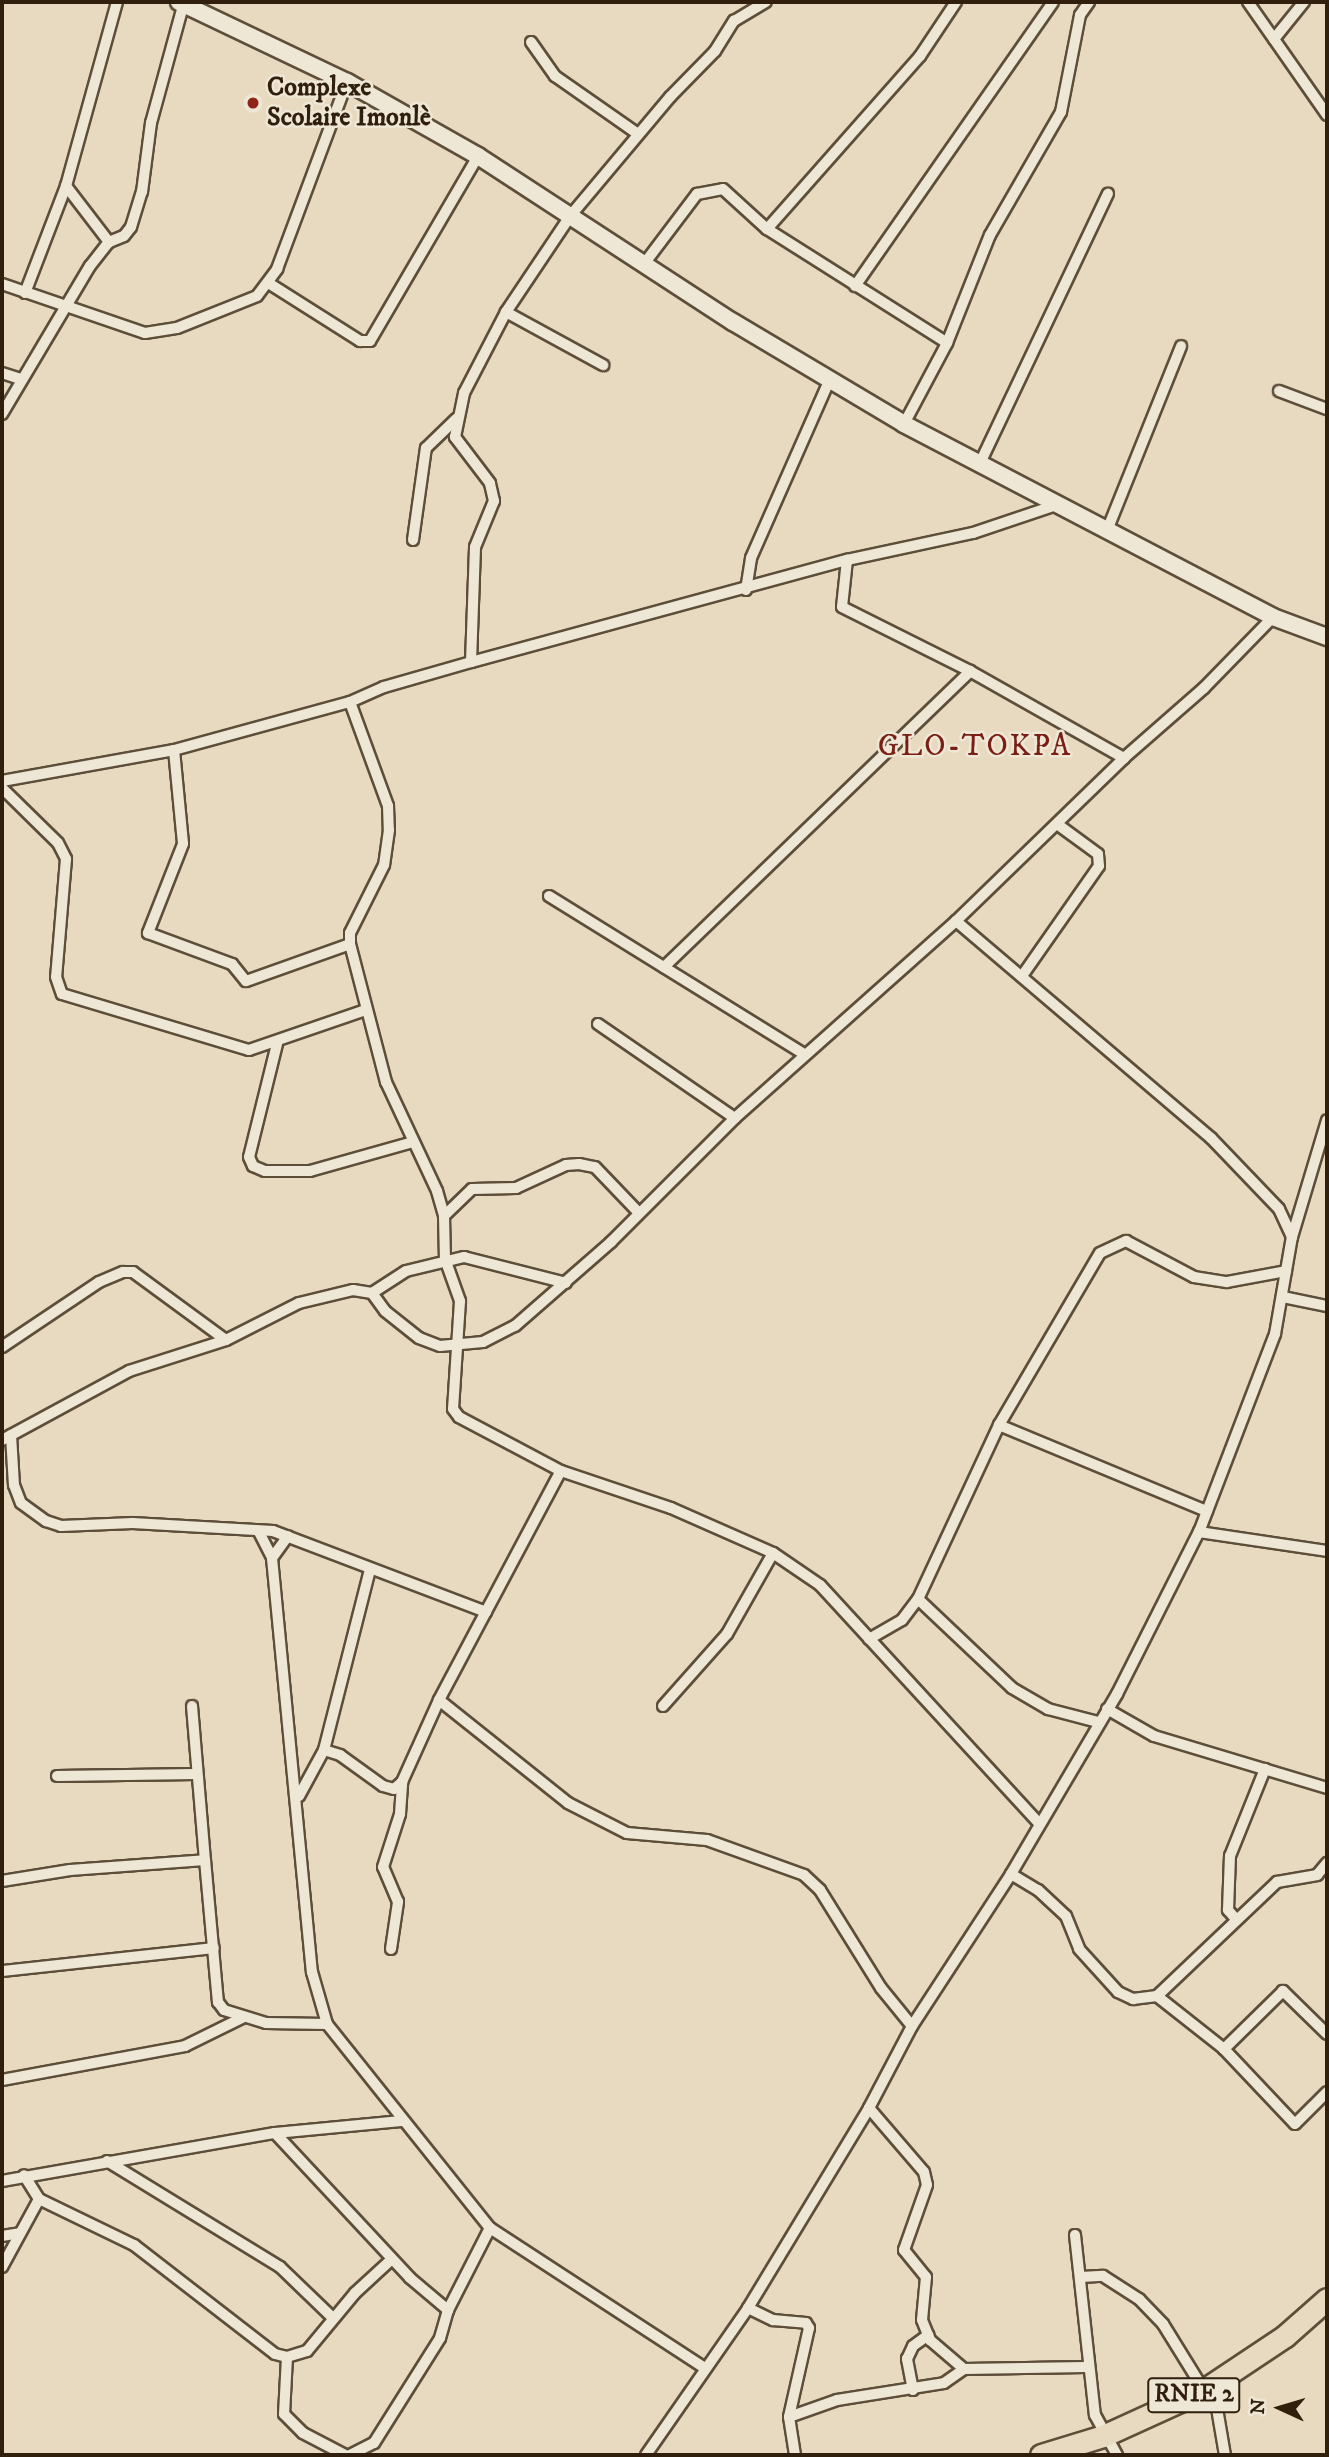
<!DOCTYPE html>
<meta charset="utf-8">
<style>
body{margin:0}
#map{position:relative;width:1329px;height:2457px;overflow:hidden;background:#e7dac0;font-family:"IM FELL DW Pica",serif}
div>[style]{position:absolute}
[style*='--x']{left:calc(var(--x)*1px);top:calc(var(--y)*1px);width:calc(var(--w)*1px);rotate:calc(var(--a)*1deg)}
.roads{filter:drop-shadow(2px 0 #5d4e39) drop-shadow(-2px 0 #5d4e39) drop-shadow(0 2px #5d4e39) drop-shadow(0 -2px #5d4e39)}
.street>*{height:10px;margin:-5px;padding:0 5px;transform-origin:5px;border-radius:5px;background:#efe7d6}
.secondary>*{height:16px;margin:-8px;padding:0 8px;transform-origin:8px;border-radius:8px;background:#efe7d6}
.highway>*{height:21px;margin:-10.5px;padding:0 10.5px;transform-origin:10.5px;border-radius:10.5px;background:#e7dac0}
.dots>*{width:19px;height:19px;translate:-50% -50%;box-sizing:border-box;border:4px solid #efe7d6;border-radius:50%}
span{translate:-50% -50%;white-space:nowrap;text-align:center;line-height:1.15;-webkit-text-stroke:5px #efe7d6;paint-order:stroke}
.shield-label span{padding:2px 5px;background:#efe7d6;border:2px solid;border-radius:5px;-webkit-text-stroke-width:0}
.shield-label{font-size:24px;color:#2f1f0c;font-weight:700}
.poi-label{font-size:26px;color:#2f1f0c;font-weight:700}
.left{translate:0 -50%;text-align:left}
.quarter-label{font-size:30px;color:#7a1f14;letter-spacing:2px}
.frame{position:absolute;inset:0;border:4px solid #2f1f0c;pointer-events:none}
.north{position:absolute;left:1245px;top:2373px;width:70px;height:70px;-webkit-text-stroke:5px #efe7d6;paint-order:stroke;rotate:274deg;font-size:19px;font-weight:700;line-height:28px;text-align:center;color:#2f1f0c}
.north::after{content:'';display:block;margin:auto;width:24px;height:32px;background:#2f1f0c;clip-path:polygon(50% 0,100% 100%,50% 72%,0 100%)}
</style>
<div id="map">
<div class="roads">
<div class="street">
<i style="--x:1248;--y:2;--w:138;--a:55"></i>
<i style="--x:1274;--y:39;--w:48;--a:-51"></i>
<i style="--x:531;--y:42;--w:42;--a:54.8"></i>
<i style="--x:555;--y:76;--w:101;--a:34.9"></i>
<i style="--x:66;--y:186;--w:71;--a:52.5"></i>
<i style="--x:767;--y:229;--w:231;--a:-48.5"></i>
<i style="--x:920;--y:56;--w:65;--a:-56.3"></i>
<i style="--x:644;--y:264;--w:88;--a:-52.9"></i>
<i style="--x:697;--y:194;--w:26;--a:-11"></i>
<i style="--x:723;--y:189;--w:59;--a:42.3"></i>
<i style="--x:767;--y:229;--w:213;--a:32.3"></i>
<i style="--x:2;--y:284;--w:151;--a:18.9"></i>
<i style="--x:145;--y:333;--w:32;--a:-9"></i>
<i style="--x:177;--y:328;--w:86;--a:-21.8"></i>
<i style="--x:257;--y:296;--w:34;--a:-53"></i>
<i style="--x:277;--y:269;--w:200;--a:-69.5"></i>
<i style="--x:270;--y:284;--w:107;--a:32.3"></i>
<i style="--x:360;--y:341;--w:10;--a:0"></i>
<i style="--x:370;--y:341;--w:214;--a:-59.7"></i>
<i style="--x:855;--y:286;--w:346;--a:-55.1"></i>
<i style="--x:25;--y:293;--w:115;--a:-69"></i>
<i style="--x:66;--y:186;--w:191;--a:-74.5"></i>
<i style="--x:506;--y:312;--w:111;--a:28.7"></i>
<i style="--x:2;--y:373;--w:19;--a:18"></i>
<i style="--x:1279;--y:391;--w:51;--a:20.6"></i>
<i style="--x:2;--y:414;--w:172;--a:-59.3"></i>
<i style="--x:90;--y:266;--w:31;--a:-52"></i>
<i style="--x:109;--y:242;--w:16;--a:-22"></i>
<i style="--x:124;--y:236;--w:11;--a:-52"></i>
<i style="--x:131;--y:227;--w:37;--a:-73"></i>
<i style="--x:142;--y:192;--w:70;--a:-82.6"></i>
<i style="--x:151;--y:123;--w:125;--a:-74.7"></i>
<i style="--x:904;--y:424;--w:92;--a:-62"></i>
<i style="--x:947;--y:343;--w:116;--a:-68.3"></i>
<i style="--x:990;--y:235;--w:142;--a:-60"></i>
<i style="--x:1061;--y:112;--w:99;--a:-78.9"></i>
<i style="--x:1080;--y:15;--w:16;--a:-55"></i>
<i style="--x:981;--y:461;--w:296;--a:-64.6"></i>
<i style="--x:1108;--y:528;--w:196;--a:-68.1"></i>
<i style="--x:413;--y:540;--w:93;--a:-82"></i>
<i style="--x:426;--y:448;--w:42;--a:-44"></i>
<i style="--x:847;--y:560;--w:47;--a:96.1"></i>
<i style="--x:842;--y:607;--w:143;--a:26.6"></i>
<i style="--x:970;--y:671;--w:177;--a:29.5"></i>
<i style="--x:746;--y:590;--w:32;--a:-81"></i>
<i style="--x:751;--y:558;--w:196;--a:-66.2"></i>
<i style="--x:471;--y:662;--w:115;--a:-88"></i>
<i style="--x:475;--y:547;--w:50;--a:-67.6"></i>
<i style="--x:494;--y:501;--w:18;--a:-103"></i>
<i style="--x:490;--y:483;--w:58;--a:-127.3"></i>
<i style="--x:455;--y:437;--w:45;--a:-78.4"></i>
<i style="--x:464;--y:393;--w:91;--a:-62.6"></i>
<i style="--x:506;--y:312;--w:117;--a:-56.2"></i>
<i style="--x:571;--y:215;--w:154;--a:-50"></i>
<i style="--x:670;--y:97;--w:64;--a:-45.6"></i>
<i style="--x:715;--y:51;--w:36;--a:-58"></i>
<i style="--x:734;--y:21;--w:37;--a:-31"></i>
<i style="--x:350;--y:702;--w:111;--a:69.9"></i>
<i style="--x:388;--y:806;--w:24;--a:88"></i>
<i style="--x:389;--y:830;--w:35;--a:98"></i>
<i style="--x:384;--y:865;--w:76;--a:116.6"></i>
<i style="--x:350;--y:933;--w:11;--a:90"></i>
<i style="--x:350;--y:944;--w:143;--a:75.4"></i>
<i style="--x:386;--y:1082;--w:120;--a:64.9"></i>
<i style="--x:437;--y:1191;--w:26;--a:74"></i>
<i style="--x:444;--y:1216;--w:43;--a:88.7"></i>
<i style="--x:445;--y:1259;--w:45;--a:70.3"></i>
<i style="--x:460;--y:1301;--w:108;--a:93.7"></i>
<i style="--x:453;--y:1409;--w:10;--a:53"></i>
<i style="--x:459;--y:1417;--w:115;--a:27.9"></i>
<i style="--x:561;--y:1471;--w:116;--a:18.6"></i>
<i style="--x:671;--y:1508;--w:111;--a:23.8"></i>
<i style="--x:773;--y:1553;--w:57;--a:34.2"></i>
<i style="--x:820;--y:1585;--w:323;--a:47.4"></i>
<i style="--x:174;--y:750;--w:94;--a:84.5"></i>
<i style="--x:183;--y:844;--w:96;--a:111.5"></i>
<i style="--x:148;--y:933;--w:90;--a:20.3"></i>
<i style="--x:232;--y:964;--w:22;--a:51"></i>
<i style="--x:246;--y:981;--w:110;--a:-19.6"></i>
<i style="--x:2;--y:781;--w:175;--a:-10.2"></i>
<i style="--x:174;--y:750;--w:182;--a:-15.3"></i>
<i style="--x:350;--y:702;--w:37;--a:-24"></i>
<i style="--x:384;--y:687;--w:91;--a:-16"></i>
<i style="--x:471;--y:662;--w:390;--a:-15.2"></i>
<i style="--x:847;--y:560;--w:129;--a:-12.1"></i>
<i style="--x:973;--y:533;--w:91;--a:-18.6"></i>
<i style="--x:2;--y:788;--w:78;--a:44.5"></i>
<i style="--x:58;--y:843;--w:18;--a:63"></i>
<i style="--x:66;--y:859;--w:118;--a:94.8"></i>
<i style="--x:56;--y:977;--w:18;--a:71"></i>
<i style="--x:62;--y:994;--w:195;--a:16.7"></i>
<i style="--x:249;--y:1050;--w:124;--a:-18.9"></i>
<i style="--x:549;--y:896;--w:301;--a:31.8"></i>
<i style="--x:956;--y:921;--w:335;--a:40.4"></i>
<i style="--x:1211;--y:1138;--w:98;--a:46.2"></i>
<i style="--x:1279;--y:1209;--w:31;--a:65"></i>
<i style="--x:664;--y:967;--w:426;--a:-44"></i>
<i style="--x:1022;--y:976;--w:134;--a:-55"></i>
<i style="--x:1099;--y:866;--w:12;--a:-95"></i>
<i style="--x:1098;--y:854;--w:51;--a:-143.8"></i>
<i style="--x:598;--y:1024;--w:166;--a:34.5"></i>
<i style="--x:277;--y:1044;--w:116;--a:103.9"></i>
<i style="--x:249;--y:1157;--w:10;--a:66"></i>
<i style="--x:253;--y:1166;--w:13;--a:23"></i>
<i style="--x:265;--y:1171;--w:45;--a:0"></i>
<i style="--x:310;--y:1171;--w:107;--a:-15.7"></i>
<i style="--x:444;--y:1216;--w:39;--a:-44"></i>
<i style="--x:472;--y:1189;--w:44;--a:-1.3"></i>
<i style="--x:516;--y:1188;--w:55;--a:-24.7"></i>
<i style="--x:566;--y:1165;--w:13;--a:-4"></i>
<i style="--x:579;--y:1164;--w:16;--a:11"></i>
<i style="--x:595;--y:1167;--w:62;--a:46.3"></i>
<i style="--x:372;--y:1293;--w:40;--a:-32.9"></i>
<i style="--x:406;--y:1271;--w:60;--a:-13.6"></i>
<i style="--x:464;--y:1257;--w:105;--a:14.3"></i>
<i style="--x:1283;--y:1297;--w:45;--a:11.6"></i>
<i style="--x:2;--y:1347;--w:117;--a:-33.8"></i>
<i style="--x:99;--y:1282;--w:26;--a:-23"></i>
<i style="--x:123;--y:1272;--w:10;--a:0"></i>
<i style="--x:133;--y:1272;--w:115;--a:36.2"></i>
<i style="--x:999;--y:1425;--w:225;--a:22.5"></i>
<i style="--x:11;--y:1435;--w:50;--a:86.6"></i>
<i style="--x:14;--y:1485;--w:19;--a:69"></i>
<i style="--x:21;--y:1503;--w:31;--a:36"></i>
<i style="--x:46;--y:1521;--w:16;--a:18"></i>
<i style="--x:61;--y:1526;--w:72;--a:-2.4"></i>
<i style="--x:133;--y:1523;--w:140;--a:3.3"></i>
<i style="--x:273;--y:1531;--w:228;--a:20.8"></i>
<i style="--x:2;--y:1440;--w:145;--a:-28.5"></i>
<i style="--x:129;--y:1371;--w:102;--a:-17.7"></i>
<i style="--x:226;--y:1340;--w:82;--a:-26.9"></i>
<i style="--x:299;--y:1303;--w:56;--a:-13.5"></i>
<i style="--x:353;--y:1290;--w:19;--a:9"></i>
<i style="--x:372;--y:1293;--w:22;--a:54"></i>
<i style="--x:385;--y:1311;--w:43;--a:38.5"></i>
<i style="--x:419;--y:1338;--w:22;--a:21"></i>
<i style="--x:440;--y:1346;--w:43;--a:-5.3"></i>
<i style="--x:483;--y:1342;--w:36;--a:-27"></i>
<i style="--x:515;--y:1326;--w:128;--a:-41.2"></i>
<i style="--x:611;--y:1242;--w:175;--a:-45"></i>
<i style="--x:735;--y:1118;--w:296;--a:-41.7"></i>
<i style="--x:956;--y:921;--w:234;--a:-44.1"></i>
<i style="--x:1124;--y:758;--w:106;--a:-41.2"></i>
<i style="--x:1204;--y:688;--w:99;--a:-45.8"></i>
<i style="--x:259;--y:1532;--w:29;--a:63"></i>
<i style="--x:272;--y:1558;--w:416;--a:84.5"></i>
<i style="--x:312;--y:1972;--w:54;--a:73.9"></i>
<i style="--x:327;--y:2024;--w:261;--a:51.4"></i>
<i style="--x:490;--y:2228;--w:254;--a:33.1"></i>
<i style="--x:1199;--y:1532;--w:129;--a:8.4"></i>
<i style="--x:272;--y:1558;--w:27;--a:-54"></i>
<i style="--x:918;--y:1599;--w:129;--a:43.4"></i>
<i style="--x:1012;--y:1688;--w:42;--a:30.3"></i>
<i style="--x:1048;--y:1709;--w:52;--a:14.6"></i>
<i style="--x:869;--y:1639;--w:38;--a:-30"></i>
<i style="--x:902;--y:1620;--w:26;--a:-53"></i>
<i style="--x:918;--y:1599;--w:192;--a:-65"></i>
<i style="--x:999;--y:1425;--w:199;--a:-59.6"></i>
<i style="--x:1100;--y:1253;--w:29;--a:-25"></i>
<i style="--x:1126;--y:1241;--w:77;--a:27.9"></i>
<i style="--x:1194;--y:1277;--w:33;--a:9"></i>
<i style="--x:1227;--y:1282;--w:60;--a:-10.6"></i>
<i style="--x:439;--y:1700;--w:165;--a:38.6"></i>
<i style="--x:568;--y:1803;--w:66;--a:27"></i>
<i style="--x:627;--y:1833;--w:80;--a:5"></i>
<i style="--x:707;--y:1840;--w:103;--a:19.8"></i>
<i style="--x:804;--y:1875;--w:22;--a:43"></i>
<i style="--x:820;--y:1890;--w:115;--a:58.1"></i>
<i style="--x:881;--y:1988;--w:49;--a:50.8"></i>
<i style="--x:192;--y:1706;--w:155;--a:85.2"></i>
<i style="--x:663;--y:1706;--w:96;--a:-48.4"></i>
<i style="--x:727;--y:1634;--w:93;--a:-60.4"></i>
<i style="--x:1107;--y:1709;--w:54;--a:29.9"></i>
<i style="--x:1154;--y:1736;--w:181;--a:16.7"></i>
<i style="--x:324;--y:1750;--w:186;--a:-75.7"></i>
<i style="--x:57;--y:1776;--w:139;--a:-0.8"></i>
<i style="--x:299;--y:1796;--w:52;--a:-61.5"></i>
<i style="--x:324;--y:1750;--w:17;--a:17"></i>
<i style="--x:340;--y:1755;--w:53;--a:35.8"></i>
<i style="--x:383;--y:1786;--w:11;--a:15"></i>
<i style="--x:394;--y:1789;--w:11;--a:-41"></i>
<i style="--x:402;--y:1782;--w:90;--a:-65.7"></i>
<i style="--x:439;--y:1700;--w:259;--a:-62"></i>
<i style="--x:1011;--y:1874;--w:31;--a:31"></i>
<i style="--x:1038;--y:1890;--w:38;--a:43"></i>
<i style="--x:1066;--y:1916;--w:35;--a:68"></i>
<i style="--x:1079;--y:1949;--w:58;--a:47.8"></i>
<i style="--x:1118;--y:1992;--w:17;--a:25"></i>
<i style="--x:1133;--y:1999;--w:24;--a:-7"></i>
<i style="--x:1157;--y:1996;--w:85;--a:38.3"></i>
<i style="--x:2;--y:1881;--w:69;--a:-9.2"></i>
<i style="--x:70;--y:1870;--w:135;--a:-4.2"></i>
<i style="--x:205;--y:1860;--w:143;--a:84.8"></i>
<i style="--x:218;--y:2002;--w:10;--a:53"></i>
<i style="--x:224;--y:2010;--w:44;--a:17.2"></i>
<i style="--x:266;--y:2023;--w:61;--a:0.9"></i>
<i style="--x:1235;--y:1918;--w:11;--a:-131"></i>
<i style="--x:1228;--y:1910;--w:54;--a:-87.9"></i>
<i style="--x:1230;--y:1856;--w:94;--a:-68.1"></i>
<i style="--x:391;--y:1949;--w:48;--a:-81.5"></i>
<i style="--x:398;--y:1902;--w:38;--a:-113"></i>
<i style="--x:383;--y:1867;--w:56;--a:-72.2"></i>
<i style="--x:400;--y:1814;--w:32;--a:-86"></i>
<i style="--x:2;--y:1971;--w:213;--a:-6.2"></i>
<i style="--x:1157;--y:1996;--w:166;--a:-43.5"></i>
<i style="--x:1277;--y:1882;--w:41;--a:-9.9"></i>
<i style="--x:1317;--y:1875;--w:16;--a:-50"></i>
<i style="--x:1327;--y:2034;--w:62;--a:-135.7"></i>
<i style="--x:1283;--y:1991;--w:83;--a:135.5"></i>
<i style="--x:1224;--y:2049;--w:103;--a:46.6"></i>
<i style="--x:1295;--y:2124;--w:45;--a:-45"></i>
<i style="--x:2;--y:2080;--w:186;--a:-10.5"></i>
<i style="--x:185;--y:2046;--w:64;--a:-26.2"></i>
<i style="--x:869;--y:2108;--w:84;--a:49.3"></i>
<i style="--x:924;--y:2172;--w:13;--a:77"></i>
<i style="--x:927;--y:2185;--w:69;--a:109.5"></i>
<i style="--x:904;--y:2250;--w:35;--a:51"></i>
<i style="--x:926;--y:2277;--w:43;--a:95.3"></i>
<i style="--x:922;--y:2320;--w:22;--a:68"></i>
<i style="--x:930;--y:2340;--w:45;--a:40.5"></i>
<i style="--x:964;--y:2369;--w:122;--a:-0.9"></i>
<i style="--x:275;--y:2133;--w:198;--a:47"></i>
<i style="--x:410;--y:2278;--w:50;--a:40.1"></i>
<i style="--x:107;--y:2161;--w:203;--a:31.5"></i>
<i style="--x:280;--y:2267;--w:74;--a:43.9"></i>
<i style="--x:2;--y:2181;--w:277;--a:-10"></i>
<i style="--x:275;--y:2133;--w:127;--a:-5.4"></i>
<i style="--x:39;--y:2199;--w:106;--a:25.8"></i>
<i style="--x:134;--y:2245;--w:178;--a:37.7"></i>
<i style="--x:275;--y:2354;--w:12;--a:14"></i>
<i style="--x:287;--y:2357;--w:21;--a:-17"></i>
<i style="--x:307;--y:2351;--w:75;--a:-50.4"></i>
<i style="--x:355;--y:2293;--w:50;--a:-42.6"></i>
<i style="--x:1075;--y:2235;--w:181;--a:83.7"></i>
<i style="--x:1095;--y:2415;--w:46;--a:61.2"></i>
<i style="--x:2;--y:2236;--w:18;--a:-9"></i>
<i style="--x:2;--y:2267;--w:77;--a:-61.4"></i>
<i style="--x:39;--y:2199;--w:28;--a:-122"></i>
<i style="--x:1081;--y:2277;--w:22;--a:-3"></i>
<i style="--x:1103;--y:2276;--w:43;--a:32.6"></i>
<i style="--x:1139;--y:2299;--w:35;--a:46"></i>
<i style="--x:1163;--y:2324;--w:78;--a:58.2"></i>
<i style="--x:748;--y:2308;--w:28;--a:26"></i>
<i style="--x:773;--y:2320;--w:33;--a:5"></i>
<i style="--x:806;--y:2323;--w:6;--a:59"></i>
<i style="--x:809;--y:2328;--w:91;--a:102.7"></i>
<i style="--x:789;--y:2417;--w:38;--a:81"></i>
<i style="--x:287;--y:2357;--w:57;--a:93"></i>
<i style="--x:284;--y:2414;--w:27;--a:45"></i>
<i style="--x:303;--y:2433;--w:47;--a:27.6"></i>
<i style="--x:1213;--y:2385;--w:71;--a:80.3"></i>
<i style="--x:913;--y:2390;--w:32;--a:-101"></i>
<i style="--x:907;--y:2359;--w:14;--a:-65"></i>
<i style="--x:913;--y:2346;--w:19;--a:-36"></i>
<i style="--x:789;--y:2417;--w:51;--a:-19.5"></i>
<i style="--x:837;--y:2400;--w:108;--a:-9"></i>
<i style="--x:944;--y:2383;--w:24;--a:-35"></i>
<i style="--x:350;--y:2455;--w:27;--a:-27"></i>
<i style="--x:374;--y:2443;--w:124;--a:-57.8"></i>
<i style="--x:440;--y:2338;--w:29;--a:-74"></i>
<i style="--x:448;--y:2310;--w:92;--a:-62.9"></i>
<i style="--x:646;--y:2455;--w:179;--a:-55.2"></i>
<i style="--x:748;--y:2308;--w:234;--a:-58.8"></i>
<i style="--x:869;--y:2108;--w:93;--a:-62.3"></i>
<i style="--x:912;--y:2026;--w:181;--a:-56.9"></i>
<i style="--x:1011;--y:1874;--w:209;--a:-59.5"></i>
<i style="--x:1117;--y:1694;--w:182;--a:-63.2"></i>
<i style="--x:1199;--y:1532;--w:212;--a:-69"></i>
<i style="--x:1275;--y:1334;--w:98;--a:-80.1"></i>
<i style="--x:1292;--y:1237;--w:122;--a:-73.3"></i>
</div>
<div class="secondary">
<i style="--x:179;--y:2;--w:186;--a:25.5"></i>
<i style="--x:347;--y:82;--w:150;--a:29.5"></i>
<i style="--x:478;--y:156;--w:304;--a:33.1"></i>
<i style="--x:733;--y:322;--w:199;--a:30.8"></i>
<i style="--x:904;--y:424;--w:416;--a:27.6"></i>
<i style="--x:1273;--y:617;--w:58;--a:20.3"></i>
</div>
<div class="highway">
<i style="--x:1041;--y:2455;--w:65;--a:-17"></i>
<i style="--x:1103;--y:2436;--w:111;--a:-24.5"></i>
<i style="--x:1204;--y:2390;--w:97;--a:-33.7"></i>
<i style="--x:1285;--y:2336;--w:56;--a:-41.4"></i>
</div>
</div>
<div class="dots">
<i style="left:253px;top:103px;background:#8f2418"></i>
</div>
<div class="shield-label">
<span style="left:1194px;top:2395px">RNIE 2</span>
</div>
<div class="poi-label">
<span class="left" style="left:267px;top:103px">Complexe<br>Scolaire Imonlè</span>
</div>
<div class="quarter-label">
<span style="left:975px;top:747px">GLO-TOKPA</span>
</div>
<div class="frame"></div>
<div class="north">N</div>
</div>
